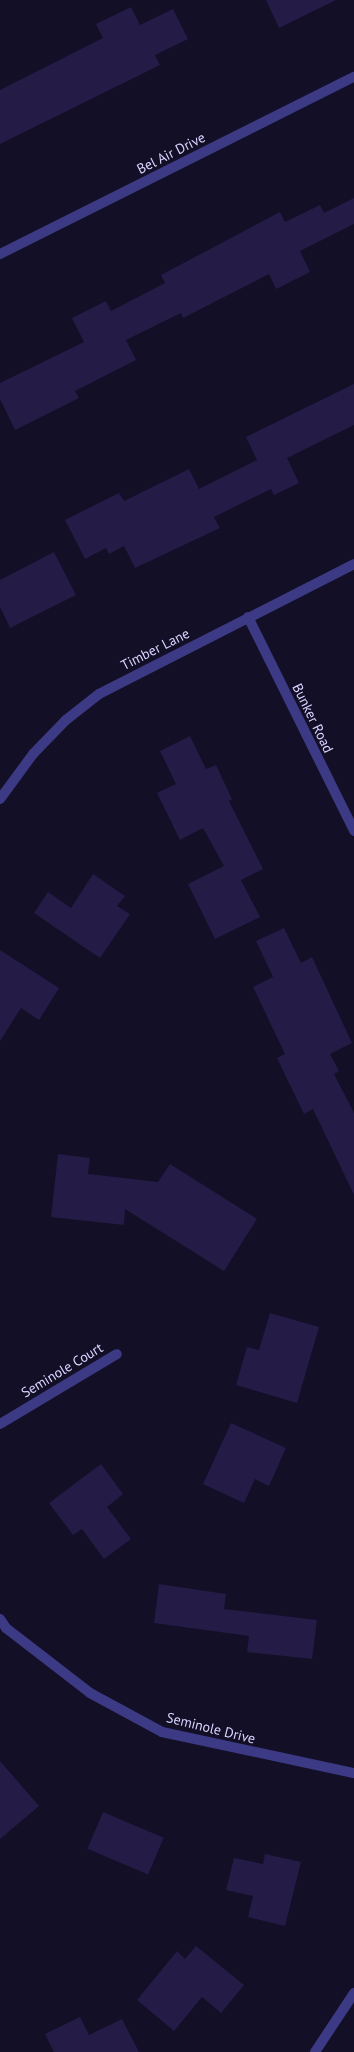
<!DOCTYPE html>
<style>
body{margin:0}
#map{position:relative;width:354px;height:2052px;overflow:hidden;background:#130f26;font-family:"PT Sans",sans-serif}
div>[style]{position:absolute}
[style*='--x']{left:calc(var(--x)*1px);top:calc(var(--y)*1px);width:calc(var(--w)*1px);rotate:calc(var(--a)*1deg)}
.building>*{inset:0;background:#241b47;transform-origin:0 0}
.street>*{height:10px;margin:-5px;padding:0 5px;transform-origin:5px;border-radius:5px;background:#3d3a85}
span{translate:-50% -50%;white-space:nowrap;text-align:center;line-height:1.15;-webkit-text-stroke:3.5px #130f26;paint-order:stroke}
.street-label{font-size:14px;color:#d9d4ff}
</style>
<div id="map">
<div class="building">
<i style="clip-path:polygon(266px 0,336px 0,279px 28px)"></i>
<i style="clip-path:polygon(131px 7px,140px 25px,173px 9px,188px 39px,155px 55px,160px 65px,0 144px,0 90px,103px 38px,96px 24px)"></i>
<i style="clip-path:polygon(354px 198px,354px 224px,300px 251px,310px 272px,276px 289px,269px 274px,183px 318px,181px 313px,126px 340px,136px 360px,75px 391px,79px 398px,15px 430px,0 399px,0 383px,84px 342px,72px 318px,106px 301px,111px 311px,165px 283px,161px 275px,280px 212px,285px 222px,320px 205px,324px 213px)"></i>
<i style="clip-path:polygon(354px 384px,354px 425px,287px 458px,299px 483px,274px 495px,271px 489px,214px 517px,220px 528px,135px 568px,124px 546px,109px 554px,106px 548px,85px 559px,65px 520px,119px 493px,124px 501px,189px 469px,199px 489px,257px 460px,246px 437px)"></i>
<i style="clip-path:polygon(54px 552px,76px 595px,10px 628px,0 607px,0 580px)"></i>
<i style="clip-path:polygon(190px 736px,206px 769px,216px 765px,232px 799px,229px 801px,263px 869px,241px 880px,260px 917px,215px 939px,188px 884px,224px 866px,203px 828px,180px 840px,157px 793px,176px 784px,160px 751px)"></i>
<i style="clip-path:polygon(93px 874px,125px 896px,117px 906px,130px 914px,100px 958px,34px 913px,48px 892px,71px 908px)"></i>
<i style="clip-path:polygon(284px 928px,301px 963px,312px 957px,352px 1043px,330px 1054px,339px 1071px,334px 1074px,354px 1113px,354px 1195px,313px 1109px,304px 1114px,277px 1058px,285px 1054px,253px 987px,273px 977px,256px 941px)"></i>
<i style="clip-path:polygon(0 950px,59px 988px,39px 1020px,21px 1008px,0 1041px)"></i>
<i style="clip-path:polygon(58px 1154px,90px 1158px,88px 1174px,158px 1182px,170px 1164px,257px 1219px,224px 1271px,125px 1209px,124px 1225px,51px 1217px)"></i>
<i style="clip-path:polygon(270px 1313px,319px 1327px,297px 1403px,236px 1385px,247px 1347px,259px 1350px)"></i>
<i style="clip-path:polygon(231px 1423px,286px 1448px,269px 1486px,255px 1479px,244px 1503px,203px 1484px)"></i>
<i style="clip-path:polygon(101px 1464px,123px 1494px,107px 1507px,131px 1539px,104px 1559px,82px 1529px,73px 1535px,49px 1503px)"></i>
<i style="clip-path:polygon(159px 1584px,226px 1594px,224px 1609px,317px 1620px,312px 1659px,247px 1652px,249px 1636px,154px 1623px)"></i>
<i style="clip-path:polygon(0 1761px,39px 1806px,0 1839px)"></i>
<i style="left:103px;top:1812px;width:66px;height:40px;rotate:23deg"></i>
<i style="clip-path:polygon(265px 1854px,301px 1862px,285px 1926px,248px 1917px,253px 1896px,226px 1890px,234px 1858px,263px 1864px)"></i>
<i style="clip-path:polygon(196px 1946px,244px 1985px,221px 2013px,202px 1997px,174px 2031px,137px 2000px,177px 1951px,185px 1959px)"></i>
<i style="clip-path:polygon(80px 2017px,89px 2035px,122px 2019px,139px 2052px,54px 2052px,45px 2034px)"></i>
</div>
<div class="street">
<i style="--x:0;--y:254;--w:396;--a:-26.6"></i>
<i style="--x:248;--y:617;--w:239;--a:63.6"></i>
<i style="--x:0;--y:799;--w:56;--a:-53.7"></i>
<i style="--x:33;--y:754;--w:47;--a:-45.9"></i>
<i style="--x:66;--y:720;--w:42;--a:-38.2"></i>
<i style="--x:99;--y:694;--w:286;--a:-27"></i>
<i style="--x:0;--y:1424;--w:136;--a:-30.9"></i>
<i style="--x:0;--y:1619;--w:11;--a:56"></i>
<i style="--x:6;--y:1628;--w:106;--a:37.7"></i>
<i style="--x:90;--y:1693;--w:82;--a:28.4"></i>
<i style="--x:162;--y:1732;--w:196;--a:12.1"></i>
<i style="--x:315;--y:2052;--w:71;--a:-56.5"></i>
</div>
<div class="street-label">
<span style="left:171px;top:153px;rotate:-27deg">Bel Air Drive</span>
<span style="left:155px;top:649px;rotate:-27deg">Timber Lane</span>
<span style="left:313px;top:718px;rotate:64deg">Bunker Road</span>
<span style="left:62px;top:1370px;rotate:-31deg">Seminole Court</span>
<span style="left:211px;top:1728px;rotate:14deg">Seminole Drive</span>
</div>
</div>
